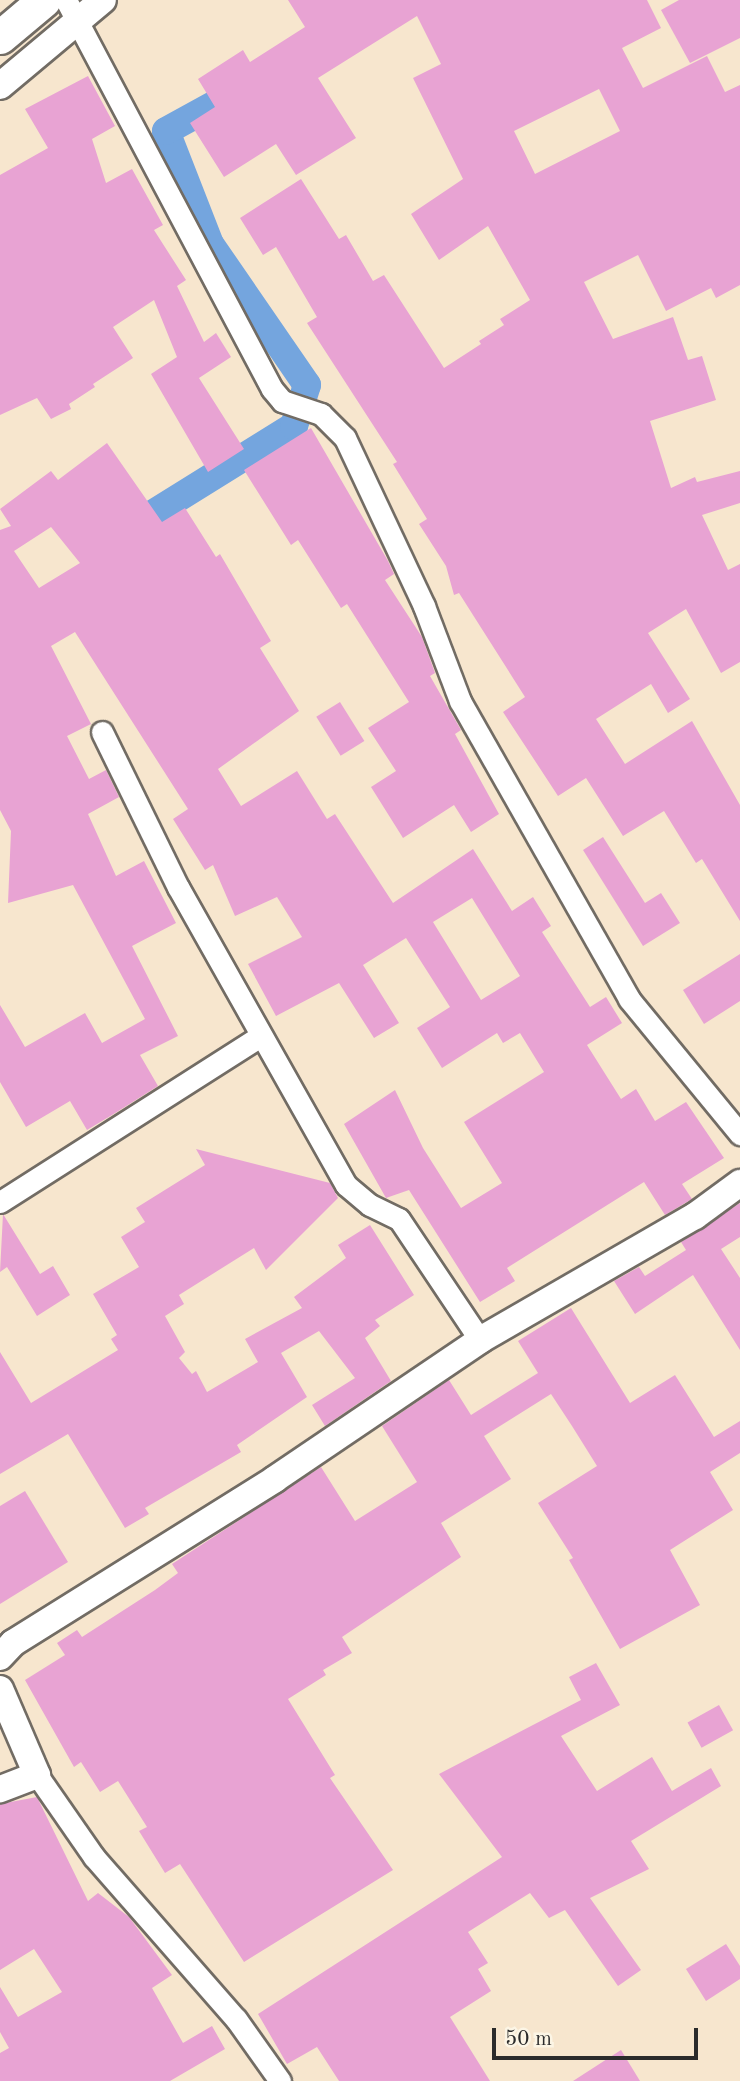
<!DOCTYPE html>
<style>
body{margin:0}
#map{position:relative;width:740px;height:2081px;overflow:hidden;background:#f7e6ce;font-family:"Old Standard TT",serif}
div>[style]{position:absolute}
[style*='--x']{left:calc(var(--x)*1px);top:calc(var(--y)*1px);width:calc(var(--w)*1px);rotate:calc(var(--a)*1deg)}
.canal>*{height:28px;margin:-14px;padding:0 14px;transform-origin:14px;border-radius:14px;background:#74a5de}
.building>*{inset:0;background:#e8a3d3;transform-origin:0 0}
.roads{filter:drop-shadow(2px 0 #726c64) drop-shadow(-2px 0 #726c64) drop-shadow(0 2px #726c64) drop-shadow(0 -2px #726c64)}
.minor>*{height:21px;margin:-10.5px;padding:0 10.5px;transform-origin:10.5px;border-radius:10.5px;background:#fff}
.tertiary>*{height:26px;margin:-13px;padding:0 13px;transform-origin:13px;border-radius:13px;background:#fff}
.primary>*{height:33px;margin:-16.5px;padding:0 16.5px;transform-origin:16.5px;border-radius:16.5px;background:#fff}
span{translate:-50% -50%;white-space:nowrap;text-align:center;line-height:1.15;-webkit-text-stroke:5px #fcf5e5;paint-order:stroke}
.scale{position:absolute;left:492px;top:2028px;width:206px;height:32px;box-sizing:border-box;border:4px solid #2b2b2b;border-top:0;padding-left:9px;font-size:21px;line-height:24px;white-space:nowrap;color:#2b2b2b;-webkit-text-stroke:5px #fcf5e5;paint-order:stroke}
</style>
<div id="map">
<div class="canal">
<i style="--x:125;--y:531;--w:199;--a:-31.9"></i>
<i style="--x:294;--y:426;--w:43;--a:-72.4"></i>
<i style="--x:307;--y:385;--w:171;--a:-124.5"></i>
<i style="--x:210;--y:244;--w:121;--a:-111.3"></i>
<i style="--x:166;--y:131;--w:94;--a:-28.8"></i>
</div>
<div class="building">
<i style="clip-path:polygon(evenodd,288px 0,647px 0,661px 28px,622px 48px,643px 88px,707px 56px,725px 92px,740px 85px,740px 285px,716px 298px,711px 288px,666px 311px,638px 255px,584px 282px,613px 339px,673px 317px,688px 360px,702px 356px,716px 400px,650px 421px,671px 488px,695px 477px,697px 482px,740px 471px,740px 503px,702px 515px,728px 570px,740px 564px,740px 662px,721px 673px,686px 609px,648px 633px,690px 699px,668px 713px,651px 684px,596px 719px,625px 764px,692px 721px,740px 805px,740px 921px,702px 859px,696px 863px,664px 811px,623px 836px,586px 778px,558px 796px,503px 712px,525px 697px,459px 593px,454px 595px,446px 566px,419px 524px,427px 519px,393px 464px,397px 462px,307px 323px,317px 317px,276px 247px,263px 255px,240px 218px,301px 179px,339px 239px,346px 235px,373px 281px,384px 275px,444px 368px,481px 344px,479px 341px,504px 325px,500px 319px,530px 300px,488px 226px,439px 260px,411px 214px,463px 179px,413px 78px,441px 64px,417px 16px,318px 78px,356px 138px,296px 175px,276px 144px,224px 177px,190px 123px,215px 107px,198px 79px,243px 50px,250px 62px,305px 27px,288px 0,599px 89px,620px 131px,535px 174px,514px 131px,599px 89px)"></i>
<i style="clip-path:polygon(679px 0,740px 0,740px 38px,690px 63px,661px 10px)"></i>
<i style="clip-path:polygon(88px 76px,115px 126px,92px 139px,106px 183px,132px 169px,163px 225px,154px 230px,186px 280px,177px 286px,204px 342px,216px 333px,231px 357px,199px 378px,244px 449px,208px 472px,151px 374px,177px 357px,154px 300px,113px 327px,133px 358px,93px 384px,95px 387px,69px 404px,71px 409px,51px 419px,37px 398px,0 415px,0 175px,48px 148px,25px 109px)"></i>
<i style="clip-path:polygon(311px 428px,388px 561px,394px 574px,385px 580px,422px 637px,435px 673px,430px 676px,461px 730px,455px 734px,499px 814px,471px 832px,454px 805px,403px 838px,371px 787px,396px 771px,368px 728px,409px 702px,347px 604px,341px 608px,298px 540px,291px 545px,244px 470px)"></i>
<i style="clip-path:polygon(evenodd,107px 443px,162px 522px,185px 508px,216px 557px,220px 554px,271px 641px,260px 648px,299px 711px,218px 769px,241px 806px,297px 771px,327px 819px,335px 814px,393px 903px,473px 849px,512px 911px,533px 897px,551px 926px,542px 932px,590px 1007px,606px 997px,622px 1023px,587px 1045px,621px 1099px,636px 1089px,655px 1121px,686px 1102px,724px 1158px,682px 1184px,692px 1199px,665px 1215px,644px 1182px,507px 1268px,515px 1281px,480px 1302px,409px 1190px,386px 1198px,344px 1124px,395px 1090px,423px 1148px,461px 1208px,502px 1183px,464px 1122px,544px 1072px,520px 1033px,503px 1043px,497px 1033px,442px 1068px,417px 1028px,450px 1007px,406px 938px,363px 965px,399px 1023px,374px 1038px,339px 983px,276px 1016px,248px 964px,302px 937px,277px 897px,235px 916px,213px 865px,205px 870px,173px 819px,188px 809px,75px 632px,51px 646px,91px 724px,67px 736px,89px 779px,106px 770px,119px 797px,88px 814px,116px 876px,144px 861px,176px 923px,132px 946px,178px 1036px,140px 1055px,158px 1086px,112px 1115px,87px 1130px,70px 1101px,26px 1127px,0 1082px,0 1005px,25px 1047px,85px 1013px,102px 1043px,145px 1019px,73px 885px,8px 903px,11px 831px,0 810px,0 530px,11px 526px,0 509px,51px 471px,58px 480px,107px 443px,51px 527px,80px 563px,39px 588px,14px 551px,51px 527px,107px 443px,472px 898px,520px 976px,481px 1000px,433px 922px,472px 898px)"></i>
<i style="left:340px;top:702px;width:46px;height:28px;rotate:58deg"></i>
<i style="clip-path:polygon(603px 837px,645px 903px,661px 893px,680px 923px,643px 946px,583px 850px)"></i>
<i style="clip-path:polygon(740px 954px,740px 1001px,704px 1024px,683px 990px)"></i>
<i style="clip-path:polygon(196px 1149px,330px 1183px,338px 1198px,266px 1270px,254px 1248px,179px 1295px,184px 1304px,165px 1316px,185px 1352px,179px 1358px,192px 1374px,196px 1371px,207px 1392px,258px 1362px,245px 1339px,302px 1308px,294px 1297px,346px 1258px,338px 1245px,370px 1225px,414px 1295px,375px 1320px,380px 1326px,365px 1338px,391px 1381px,325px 1426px,312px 1405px,355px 1378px,319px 1331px,281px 1353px,307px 1397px,237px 1445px,241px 1452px,145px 1508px,149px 1514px,125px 1528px,68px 1434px,0 1474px,0 1352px,31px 1403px,118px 1350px,111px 1339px,117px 1335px,93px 1294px,139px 1267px,121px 1237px,145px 1222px,136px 1208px,205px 1165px)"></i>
<i style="clip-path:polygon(740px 1203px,740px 1237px,721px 1249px,740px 1278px,740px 1350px,693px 1275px,635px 1314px,614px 1281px,639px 1267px,645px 1276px,686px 1250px,681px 1242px)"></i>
<i style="clip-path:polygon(3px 1214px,40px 1274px,53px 1266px,70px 1295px,37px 1316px,7px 1267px,0 1272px)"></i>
<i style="clip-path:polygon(571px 1308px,630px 1403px,675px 1375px,714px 1437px,740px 1421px,740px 1453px,710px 1472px,733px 1510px,670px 1550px,700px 1605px,620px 1649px,569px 1560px,573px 1558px,538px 1503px,597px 1466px,572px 1426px,551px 1394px,484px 1436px,511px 1479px,441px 1523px,461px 1557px,342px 1637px,352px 1653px,323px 1670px,326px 1675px,288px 1699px,335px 1775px,330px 1778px,393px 1870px,244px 1962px,180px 1864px,165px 1873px,139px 1831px,147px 1827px,118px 1781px,100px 1792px,81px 1762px,74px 1767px,25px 1680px,65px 1655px,57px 1643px,77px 1630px,82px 1637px,155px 1590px,178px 1573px,172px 1564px,321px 1467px,355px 1521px,417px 1482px,382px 1426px,449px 1380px,471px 1415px,538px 1373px,518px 1341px)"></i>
<i style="clip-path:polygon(25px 1491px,68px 1562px,0 1604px,0 1506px)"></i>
<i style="clip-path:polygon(596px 1663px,620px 1705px,561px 1736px,597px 1791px,652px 1757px,672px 1791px,711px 1768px,721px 1786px,631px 1841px,649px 1869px,590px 1898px,641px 1970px,618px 1986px,565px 1910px,549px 1918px,530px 1893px,468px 1932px,488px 1963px,478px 1969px,491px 1991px,450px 2017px,490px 2081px,339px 2081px,317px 2047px,287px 2064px,258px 2014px,502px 1857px,439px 1774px,581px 1700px,569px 1677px)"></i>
<i style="left:719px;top:1705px;width:29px;height:36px;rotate:61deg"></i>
<i style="clip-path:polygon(37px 1797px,88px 1901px,98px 1893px,129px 1917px,172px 1975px,152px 1988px,183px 2043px,212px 2026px,225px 2049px,170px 2081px,0 2081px,0 2053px,9px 2048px,0 2032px,0 1987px,18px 2017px,62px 1992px,34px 1949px,0 1970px,0 1804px)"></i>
<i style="clip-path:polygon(726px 1944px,740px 1966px,740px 1979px,706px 2001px,686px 1969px)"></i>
<i style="clip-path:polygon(621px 2050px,640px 2081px,573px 2081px)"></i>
</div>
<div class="roads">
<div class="minor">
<i style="--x:66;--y:0;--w:440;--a:62.1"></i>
<i style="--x:272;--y:389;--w:16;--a:50"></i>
<i style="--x:282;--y:401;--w:41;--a:18.4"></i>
<i style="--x:321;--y:414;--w:34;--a:45"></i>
<i style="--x:345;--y:438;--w:186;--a:64.8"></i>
<i style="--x:424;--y:606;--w:102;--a:69.2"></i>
<i style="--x:460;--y:701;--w:343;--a:60.4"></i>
<i style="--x:629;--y:999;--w:175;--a:50.6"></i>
<i style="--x:102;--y:732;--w:173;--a:63.9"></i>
<i style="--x:178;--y:887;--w:342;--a:60.6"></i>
<i style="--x:346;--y:1185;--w:31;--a:40"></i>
<i style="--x:370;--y:1205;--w:32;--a:26"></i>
<i style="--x:399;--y:1219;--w:146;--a:56.2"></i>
<i style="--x:0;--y:1202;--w:309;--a:-32.5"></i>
<i style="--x:37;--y:1775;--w:100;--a:55.2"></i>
<i style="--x:94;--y:1857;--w:215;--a:48.8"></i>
<i style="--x:236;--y:2019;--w:76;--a:54.6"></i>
</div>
<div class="tertiary">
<i style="--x:0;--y:86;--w:134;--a:-39.9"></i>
<i style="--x:0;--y:1657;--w:19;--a:-47"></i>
<i style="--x:13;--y:1643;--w:309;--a:-32"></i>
<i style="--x:275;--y:1479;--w:248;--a:-34.1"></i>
<i style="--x:480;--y:1340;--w:248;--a:-30"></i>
<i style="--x:695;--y:1216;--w:56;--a:-36.3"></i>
<i style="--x:0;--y:1689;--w:94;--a:66.7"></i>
<i style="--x:37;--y:1775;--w:40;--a:159"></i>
</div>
<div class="primary">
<i style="--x:0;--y:37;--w:57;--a:-40.1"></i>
</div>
</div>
<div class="scale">50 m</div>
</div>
